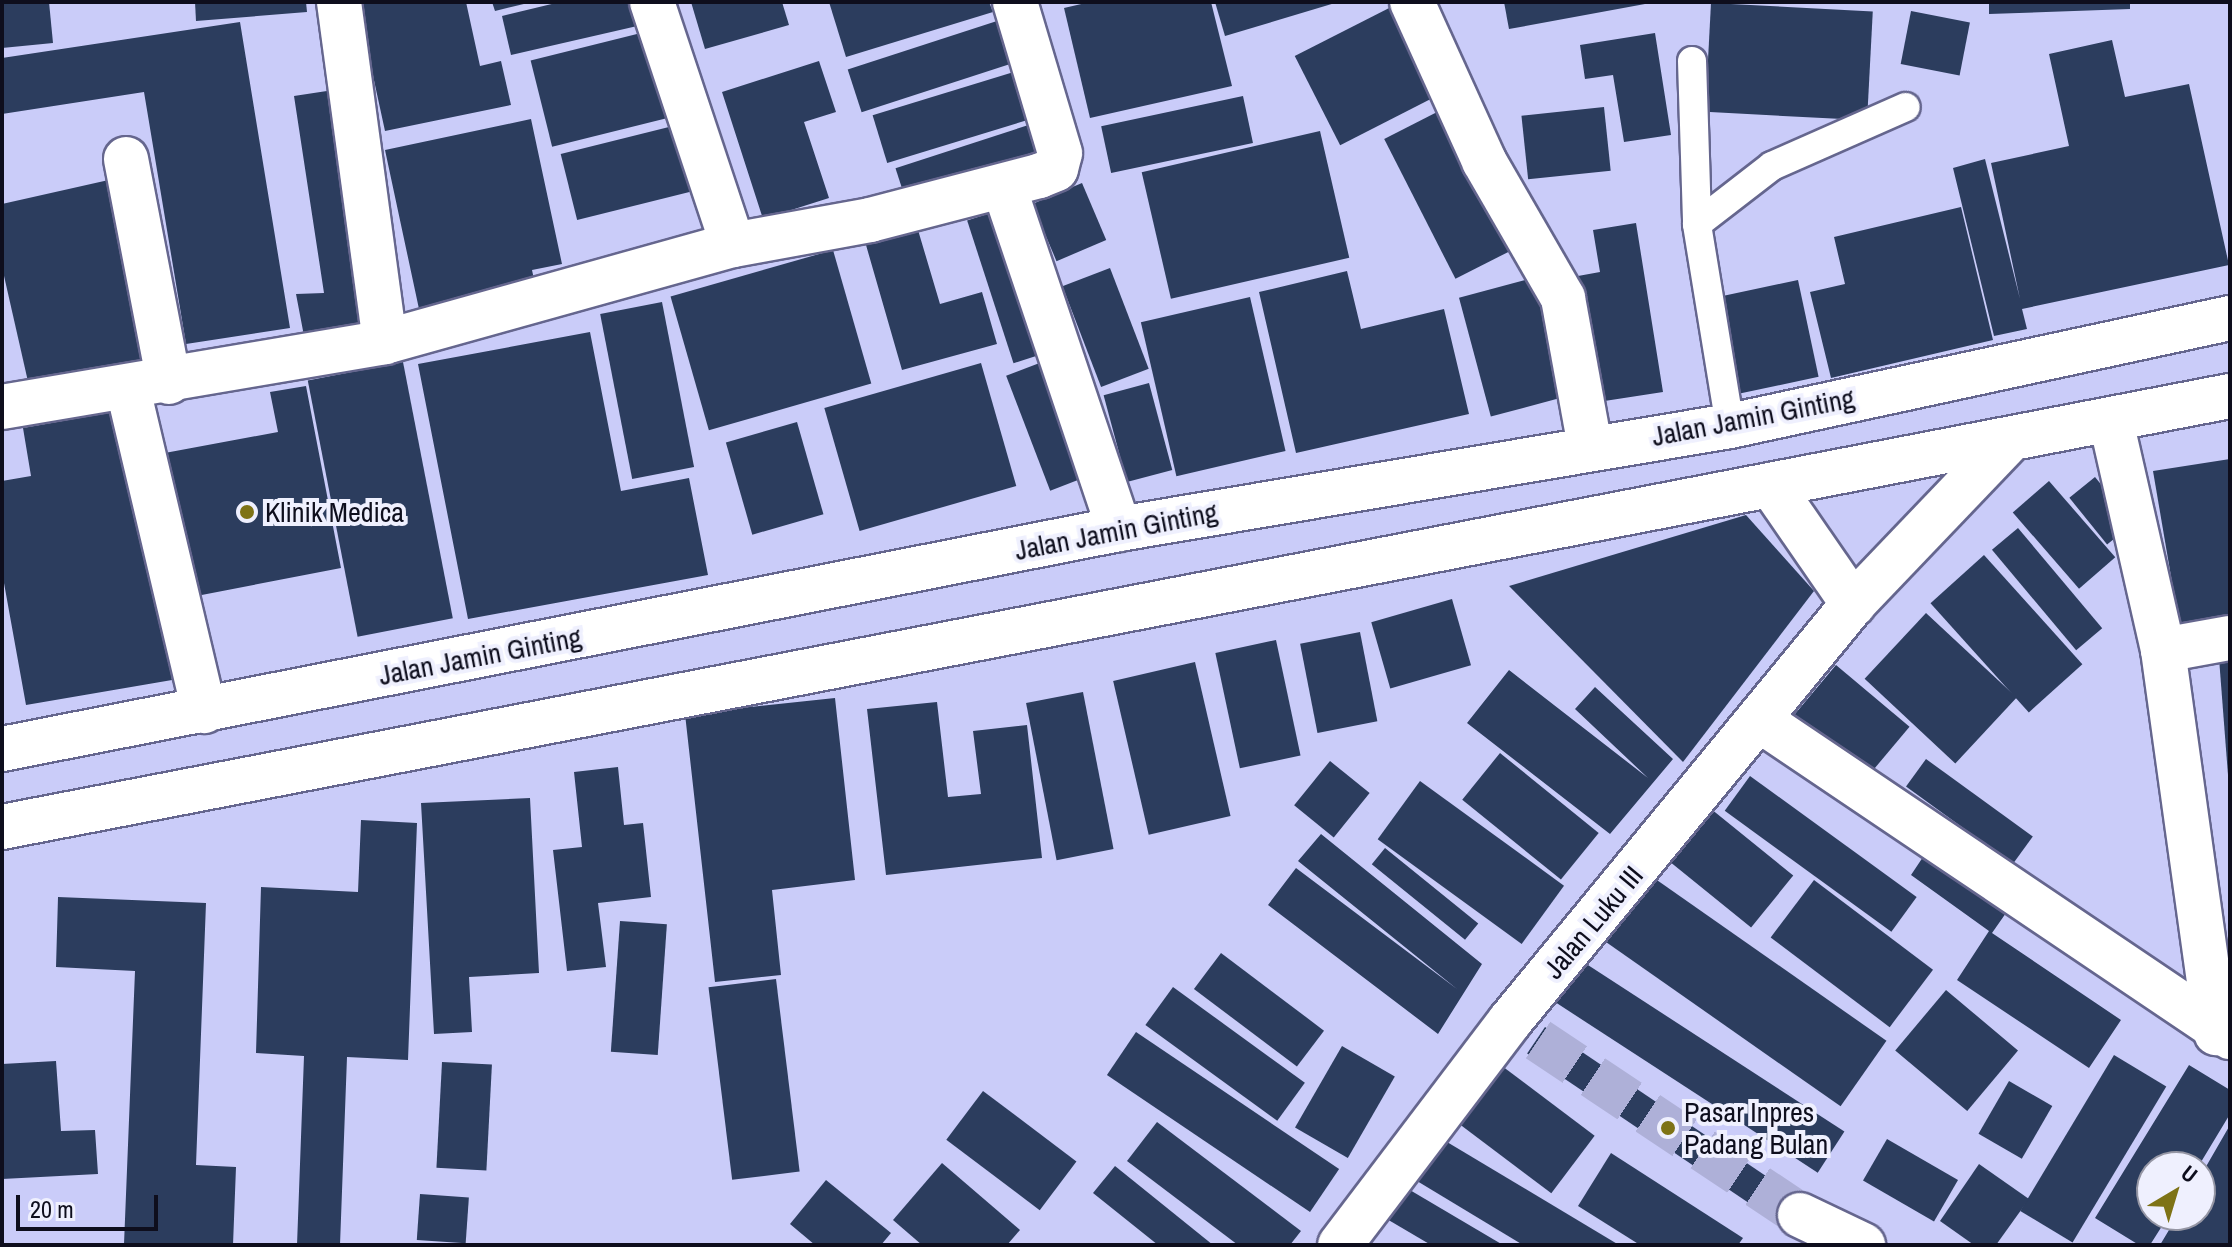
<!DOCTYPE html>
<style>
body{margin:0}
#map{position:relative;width:2232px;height:1247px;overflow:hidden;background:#caccf9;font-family:"Archivo Narrow",sans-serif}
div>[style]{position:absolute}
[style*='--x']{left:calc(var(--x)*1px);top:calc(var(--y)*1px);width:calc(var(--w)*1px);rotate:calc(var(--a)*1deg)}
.building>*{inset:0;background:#2c3d5e;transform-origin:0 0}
.street-tunnel>*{height:44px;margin-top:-22px;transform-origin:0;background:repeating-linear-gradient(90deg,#aeb0d8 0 44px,transparent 0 66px)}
.roads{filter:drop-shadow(2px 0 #65668e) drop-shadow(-2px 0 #65668e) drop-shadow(0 2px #65668e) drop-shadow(0 -2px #65668e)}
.lane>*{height:28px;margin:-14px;padding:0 14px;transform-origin:14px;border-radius:14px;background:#fff}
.street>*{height:44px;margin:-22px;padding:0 22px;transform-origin:22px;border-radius:22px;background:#fff}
.highway>*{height:44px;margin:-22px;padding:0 22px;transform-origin:22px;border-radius:22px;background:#fff}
.dots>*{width:22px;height:22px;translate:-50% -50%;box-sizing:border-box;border:4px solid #eff0fe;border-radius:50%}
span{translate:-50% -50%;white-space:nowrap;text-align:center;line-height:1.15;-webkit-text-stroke:8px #eff0fe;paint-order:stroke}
.street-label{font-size:28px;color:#0e0e1d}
.poi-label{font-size:28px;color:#0e0e1d}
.left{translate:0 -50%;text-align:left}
.frame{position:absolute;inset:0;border:4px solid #0e0e1d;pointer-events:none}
.north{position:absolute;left:2136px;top:1151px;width:80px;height:80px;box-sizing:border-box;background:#eff0fe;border:2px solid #9596a4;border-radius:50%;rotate:38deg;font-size:22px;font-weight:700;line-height:32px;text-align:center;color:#0e0e1d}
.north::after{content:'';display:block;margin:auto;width:28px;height:36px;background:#7e7316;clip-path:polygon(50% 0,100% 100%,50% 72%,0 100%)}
.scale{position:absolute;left:16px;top:1195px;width:142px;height:36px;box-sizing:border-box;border:4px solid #0e0e1d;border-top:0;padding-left:10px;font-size:24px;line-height:28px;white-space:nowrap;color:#0e0e1d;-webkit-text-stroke:6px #eff0fe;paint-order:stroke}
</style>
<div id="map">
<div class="building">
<i style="clip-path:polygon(2px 2px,49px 2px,53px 43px,2px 48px)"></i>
<i style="clip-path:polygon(195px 2px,306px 2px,307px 12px,196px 21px)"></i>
<i style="clip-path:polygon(357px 2px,466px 2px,480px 66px,501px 61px,511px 105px,385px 131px)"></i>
<i style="clip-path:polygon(492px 2px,528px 2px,528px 3px,495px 11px)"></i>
<i style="clip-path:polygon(560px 2px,640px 2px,646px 24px,511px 55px,502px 16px)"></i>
<i style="clip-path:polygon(691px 2px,782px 2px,789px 25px,705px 49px)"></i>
<i style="clip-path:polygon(829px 2px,989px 2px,993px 12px,846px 57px)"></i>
<i style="clip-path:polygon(1090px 2px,1211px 2px,1232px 86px,1090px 118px,1064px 8px)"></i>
<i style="clip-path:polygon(1215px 2px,1335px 2px,1335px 3px,1225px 36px)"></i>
<i style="clip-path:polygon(1504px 2px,1645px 2px,1645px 4px,1509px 29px)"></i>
<i style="clip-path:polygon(1989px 2px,2130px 2px,2130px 9px,1989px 14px)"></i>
<i style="left:1399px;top:3px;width:100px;height:117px;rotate:63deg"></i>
<i style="left:1711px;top:3px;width:162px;height:109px;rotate:3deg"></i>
<i style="left:1911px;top:11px;width:60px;height:54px;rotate:11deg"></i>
<i style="left:997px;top:21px;width:45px;height:157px;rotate:72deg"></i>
<i style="clip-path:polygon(240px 22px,290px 328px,186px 344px,144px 92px,2px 114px,2px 58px)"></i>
<i style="left:649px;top:31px;width:89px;height:122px;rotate:76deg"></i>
<i style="clip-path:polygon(1655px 33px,1671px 135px,1624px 142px,1613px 75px,1585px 79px,1580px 45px)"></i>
<i style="clip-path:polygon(2112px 40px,2125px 97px,2189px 84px,2229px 265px,2022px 309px,2027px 329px,1994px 336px,1953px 168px,1985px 159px,2020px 299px,1991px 163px,2069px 146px,2049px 54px)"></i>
<i style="clip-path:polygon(819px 61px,836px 112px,804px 122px,829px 198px,763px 219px,722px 92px)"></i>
<i style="left:1017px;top:71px;width:50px;height:151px;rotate:73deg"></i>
<i style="clip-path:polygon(340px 89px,374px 327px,304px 336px,296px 294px,324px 293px,294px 96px)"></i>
<i style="left:1243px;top:96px;width:48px;height:145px;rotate:78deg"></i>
<i style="left:1604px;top:107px;width:64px;height:83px;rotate:84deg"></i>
<i style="left:1443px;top:109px;width:157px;height:66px;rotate:63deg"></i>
<i style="clip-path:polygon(531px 119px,562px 264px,532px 270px,538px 298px,422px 323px,385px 150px)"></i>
<i style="left:1041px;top:121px;width:45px;height:153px;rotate:72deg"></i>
<i style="left:681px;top:124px;width:68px;height:124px;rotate:76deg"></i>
<i style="left:1320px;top:131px;width:130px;height:183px;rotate:77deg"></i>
<i style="clip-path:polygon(122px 177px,163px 356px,29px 386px,2px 267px,2px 204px)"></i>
<i style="left:1082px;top:183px;width:62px;height:54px;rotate:67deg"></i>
<i style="left:1009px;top:207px;width:150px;height:44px;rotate:72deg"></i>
<i style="clip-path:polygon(1961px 207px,1993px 340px,1831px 378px,1810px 292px,1845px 284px,1834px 237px)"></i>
<i style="clip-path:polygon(1636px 223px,1663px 392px,1598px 402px,1578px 276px,1600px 272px,1593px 230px)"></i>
<i style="clip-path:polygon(918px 230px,940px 304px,982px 292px,997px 344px,902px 370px,866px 245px)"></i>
<i style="left:833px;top:250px;width:139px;height:169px;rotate:74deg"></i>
<i style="left:1110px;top:268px;width:108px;height:51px;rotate:69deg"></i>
<i style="clip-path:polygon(1347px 271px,1361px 329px,1444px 309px,1469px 414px,1296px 453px,1259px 292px)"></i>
<i style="left:1544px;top:275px;width:123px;height:88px;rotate:75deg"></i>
<i style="left:1798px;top:280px;width:99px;height:89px;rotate:78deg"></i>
<i style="left:1250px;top:297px;width:158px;height:112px;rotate:77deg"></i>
<i style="left:662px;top:302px;width:168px;height:63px;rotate:79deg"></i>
<i style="clip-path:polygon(590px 332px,621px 491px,689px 478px,708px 575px,468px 619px,418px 364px)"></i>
<i style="left:1050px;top:359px;width:123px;height:47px;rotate:69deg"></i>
<i style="left:403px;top:362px;width:261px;height:97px;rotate:79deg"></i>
<i style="left:981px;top:363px;width:128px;height:163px;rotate:74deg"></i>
<i style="left:1149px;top:383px;width:90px;height:47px;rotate:75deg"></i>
<i style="clip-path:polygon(306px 386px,341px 568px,181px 599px,154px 455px,278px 432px,270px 392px)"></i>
<i style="clip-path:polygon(124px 410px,172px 680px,26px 705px,2px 572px,2px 481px,31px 476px,23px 428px)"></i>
<i style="left:797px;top:422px;width:96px;height:74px;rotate:74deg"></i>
<i style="clip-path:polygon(2230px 459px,2230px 621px,2180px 629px,2153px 471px)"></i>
<i style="left:2095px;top:477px;width:60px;height:33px;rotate:51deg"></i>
<i style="left:2049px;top:481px;width:101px;height:48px;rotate:49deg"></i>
<i style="clip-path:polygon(1746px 515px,1814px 591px,1683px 762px,1509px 586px)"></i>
<i style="left:2018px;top:528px;width:131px;height:34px;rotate:50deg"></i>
<i style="left:1984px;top:555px;width:147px;height:72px;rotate:48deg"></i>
<i style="left:1452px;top:599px;width:69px;height:84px;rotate:74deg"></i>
<i style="left:1926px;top:613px;width:124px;height:90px;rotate:43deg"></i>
<i style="left:1360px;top:632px;width:91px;height:61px;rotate:79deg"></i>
<i style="left:1276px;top:640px;width:118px;height:62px;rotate:78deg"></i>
<i style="clip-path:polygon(2230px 657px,2230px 775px,2228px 775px,2219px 658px)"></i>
<i style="left:1195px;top:662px;width:158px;height:84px;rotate:77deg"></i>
<i style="left:1836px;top:665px;width:96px;height:74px;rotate:40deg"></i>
<i style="clip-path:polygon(1509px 670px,1648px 778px,1575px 709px,1595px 687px,1673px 759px,1610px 834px,1467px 723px)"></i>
<i style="left:1083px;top:692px;width:160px;height:58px;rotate:79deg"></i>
<i style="clip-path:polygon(835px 698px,855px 880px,772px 890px,781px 975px,715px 982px,685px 714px)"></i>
<i style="clip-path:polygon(937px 702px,948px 797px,981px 794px,973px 731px,1027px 725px,1042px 858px,886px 875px,867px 709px)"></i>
<i style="left:1500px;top:753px;width:127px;height:60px;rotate:39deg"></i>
<i style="left:1926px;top:759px;width:132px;height:34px;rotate:36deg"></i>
<i style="left:1330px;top:761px;width:51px;height:57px;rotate:39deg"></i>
<i style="clip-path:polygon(618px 767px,624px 825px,643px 823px,651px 897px,598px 903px,606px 967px,567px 971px,553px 850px,582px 847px,574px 772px)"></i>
<i style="left:1750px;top:776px;width:206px;height:43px;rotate:36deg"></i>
<i style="left:1420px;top:781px;width:178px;height:72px;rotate:36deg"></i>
<i style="clip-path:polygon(530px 798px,539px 973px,469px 977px,472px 1032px,434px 1034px,421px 803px)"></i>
<i style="left:1700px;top:800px;width:120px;height:67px;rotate:39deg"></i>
<i style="clip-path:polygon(361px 820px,417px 823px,408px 1060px,347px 1057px,340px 1245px,297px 1245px,304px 1056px,256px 1053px,261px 887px,358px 892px)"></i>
<i style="clip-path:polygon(1321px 834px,1482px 964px,1438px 1034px,1268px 905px,1296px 868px,1457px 989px,1298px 861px)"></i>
<i style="clip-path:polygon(1931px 845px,2013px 903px,1992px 933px,2121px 1020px,2089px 1068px,1957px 980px,1989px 931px,1911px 875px)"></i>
<i style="left:1385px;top:848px;width:120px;height:21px;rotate:39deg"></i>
<i style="left:1644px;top:871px;width:296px;height:80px;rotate:35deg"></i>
<i style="left:1814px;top:880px;width:149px;height:72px;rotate:37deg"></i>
<i style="clip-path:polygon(58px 897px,206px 903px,196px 1165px,236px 1167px,233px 1245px,124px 1244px,135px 971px,56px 967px)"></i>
<i style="left:620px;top:921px;width:47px;height:131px;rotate:4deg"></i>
<i style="left:1221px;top:953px;width:129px;height:45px;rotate:37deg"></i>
<i style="left:1571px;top:954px;width:326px;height:49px;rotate:33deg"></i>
<i style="left:776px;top:979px;width:194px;height:68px;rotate:83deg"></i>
<i style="left:1173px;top:987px;width:163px;height:47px;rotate:36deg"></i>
<i style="left:1946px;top:990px;width:94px;height:79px;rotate:40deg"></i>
<i style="left:1545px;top:1027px;width:316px;height:32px;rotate:34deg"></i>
<i style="left:1136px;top:1032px;width:245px;height:52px;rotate:34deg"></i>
<i style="left:1342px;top:1046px;width:61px;height:94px;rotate:30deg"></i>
<i style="left:2114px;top:1055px;width:61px;height:182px;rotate:31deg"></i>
<i style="clip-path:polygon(56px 1061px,61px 1131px,95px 1130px,98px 1174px,2px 1179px,2px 1064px)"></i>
<i style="left:442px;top:1062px;width:50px;height:106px;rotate:3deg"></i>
<i style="clip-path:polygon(2189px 1065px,2230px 1090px,2230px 1114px,2198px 1167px,2152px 1167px,2152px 1215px,2169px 1215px,2150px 1245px,2139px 1245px,2095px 1218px)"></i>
<i style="left:1502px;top:1066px;width:116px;height:72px;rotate:37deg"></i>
<i style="left:2009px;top:1081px;width:50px;height:61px;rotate:30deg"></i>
<i style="left:983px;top:1091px;width:117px;height:61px;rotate:37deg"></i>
<i style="clip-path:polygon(1157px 1122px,1301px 1231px,1290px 1245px,1238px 1245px,1127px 1161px)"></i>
<i style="clip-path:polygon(2230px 1125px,2230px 1245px,2160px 1245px,2178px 1215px,2200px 1215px,2200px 1177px)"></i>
<i style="clip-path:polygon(1442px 1139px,1619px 1245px,1523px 1245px,1417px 1181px)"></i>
<i style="left:1887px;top:1139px;width:82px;height:48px;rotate:30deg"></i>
<i style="clip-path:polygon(1611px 1153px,1743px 1238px,1738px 1245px,1640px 1245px,1578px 1206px)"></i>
<i style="clip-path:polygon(942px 1163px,1020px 1230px,1007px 1245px,922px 1245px,893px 1220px)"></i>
<i style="clip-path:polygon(1979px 1164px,2029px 1199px,1996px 1245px,1974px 1245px,1940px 1221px)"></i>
<i style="clip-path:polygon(1115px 1166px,1213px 1245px,1158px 1245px,1093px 1193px)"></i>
<i style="clip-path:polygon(826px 1180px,891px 1233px,881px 1245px,815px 1245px,790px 1224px)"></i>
<i style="clip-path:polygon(1398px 1183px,1503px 1245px,1431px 1245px,1380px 1215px)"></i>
<i style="left:420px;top:1194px;width:49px;height:46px;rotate:4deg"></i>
</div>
<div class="street-tunnel">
<i style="--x:1538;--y:1040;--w:315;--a:33.7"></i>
</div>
<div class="roads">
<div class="lane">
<i style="--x:1692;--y:61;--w:163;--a:88.2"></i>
<i style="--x:1730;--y:426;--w:205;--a:-99.3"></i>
<i style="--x:1697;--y:224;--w:95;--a:-37.7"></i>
<i style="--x:1772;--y:166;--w:146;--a:-23.8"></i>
</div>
<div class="street">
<i style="--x:339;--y:2;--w:343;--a:82.3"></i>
<i style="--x:652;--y:2;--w:256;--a:71.6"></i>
<i style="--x:1412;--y:2;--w:175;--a:65.6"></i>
<i style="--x:1484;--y:161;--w:158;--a:60"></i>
<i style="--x:1563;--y:298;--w:150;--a:79.7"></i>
<i style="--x:126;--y:159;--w:227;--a:79.1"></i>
<i style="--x:1004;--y:187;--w:361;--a:71.4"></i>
<i style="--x:128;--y:389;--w:331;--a:76.7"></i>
<i style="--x:2;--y:407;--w:388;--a:-9.6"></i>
<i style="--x:385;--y:342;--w:361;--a:-15.6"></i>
<i style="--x:733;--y:245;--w:139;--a:-10.3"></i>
<i style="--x:870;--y:220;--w:175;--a:-14.6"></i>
<i style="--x:1039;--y:176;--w:18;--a:-22"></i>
<i style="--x:1056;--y:169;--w:16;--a:-76"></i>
<i style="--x:1060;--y:153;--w:158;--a:-106.6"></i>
<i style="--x:2111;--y:421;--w:235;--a:77.2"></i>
<i style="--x:2163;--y:650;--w:387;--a:82.1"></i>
<i style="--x:1771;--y:485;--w:145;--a:55.4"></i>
<i style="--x:2163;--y:650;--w:68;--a:-10.2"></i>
<i style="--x:1761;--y:721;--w:566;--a:33.97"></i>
<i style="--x:1800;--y:1215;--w:70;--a:25.5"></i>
<i style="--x:1340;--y:1245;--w:281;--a:-52.8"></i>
<i style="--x:1510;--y:1021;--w:540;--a:-50.56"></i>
<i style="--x:1853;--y:604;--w:223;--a:-46.3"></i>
</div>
<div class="highway">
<i style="--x:2;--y:749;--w:1138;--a:-11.14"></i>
<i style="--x:1119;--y:529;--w:620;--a:-9.57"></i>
<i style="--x:1730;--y:426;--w:512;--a:-12.19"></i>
<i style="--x:2;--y:827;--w:2269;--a:-10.95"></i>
</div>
</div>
<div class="dots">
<i style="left:247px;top:512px;background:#7e7316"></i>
<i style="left:1668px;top:1128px;background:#7e7316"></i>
</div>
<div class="street-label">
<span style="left:1753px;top:417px;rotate:-11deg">Jalan Jamin Ginting</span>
<span style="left:1116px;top:531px;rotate:-11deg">Jalan Jamin Ginting</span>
<span style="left:480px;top:656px;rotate:-11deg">Jalan Jamin Ginting</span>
<span style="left:1593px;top:922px;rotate:-50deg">Jalan Luku III</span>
</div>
<div class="poi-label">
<span class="left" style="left:265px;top:512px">Klinik Medica</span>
<span class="left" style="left:1684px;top:1128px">Pasar Inpres<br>Padang Bulan</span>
</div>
<div class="frame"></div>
<div class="north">U</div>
<div class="scale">20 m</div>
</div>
